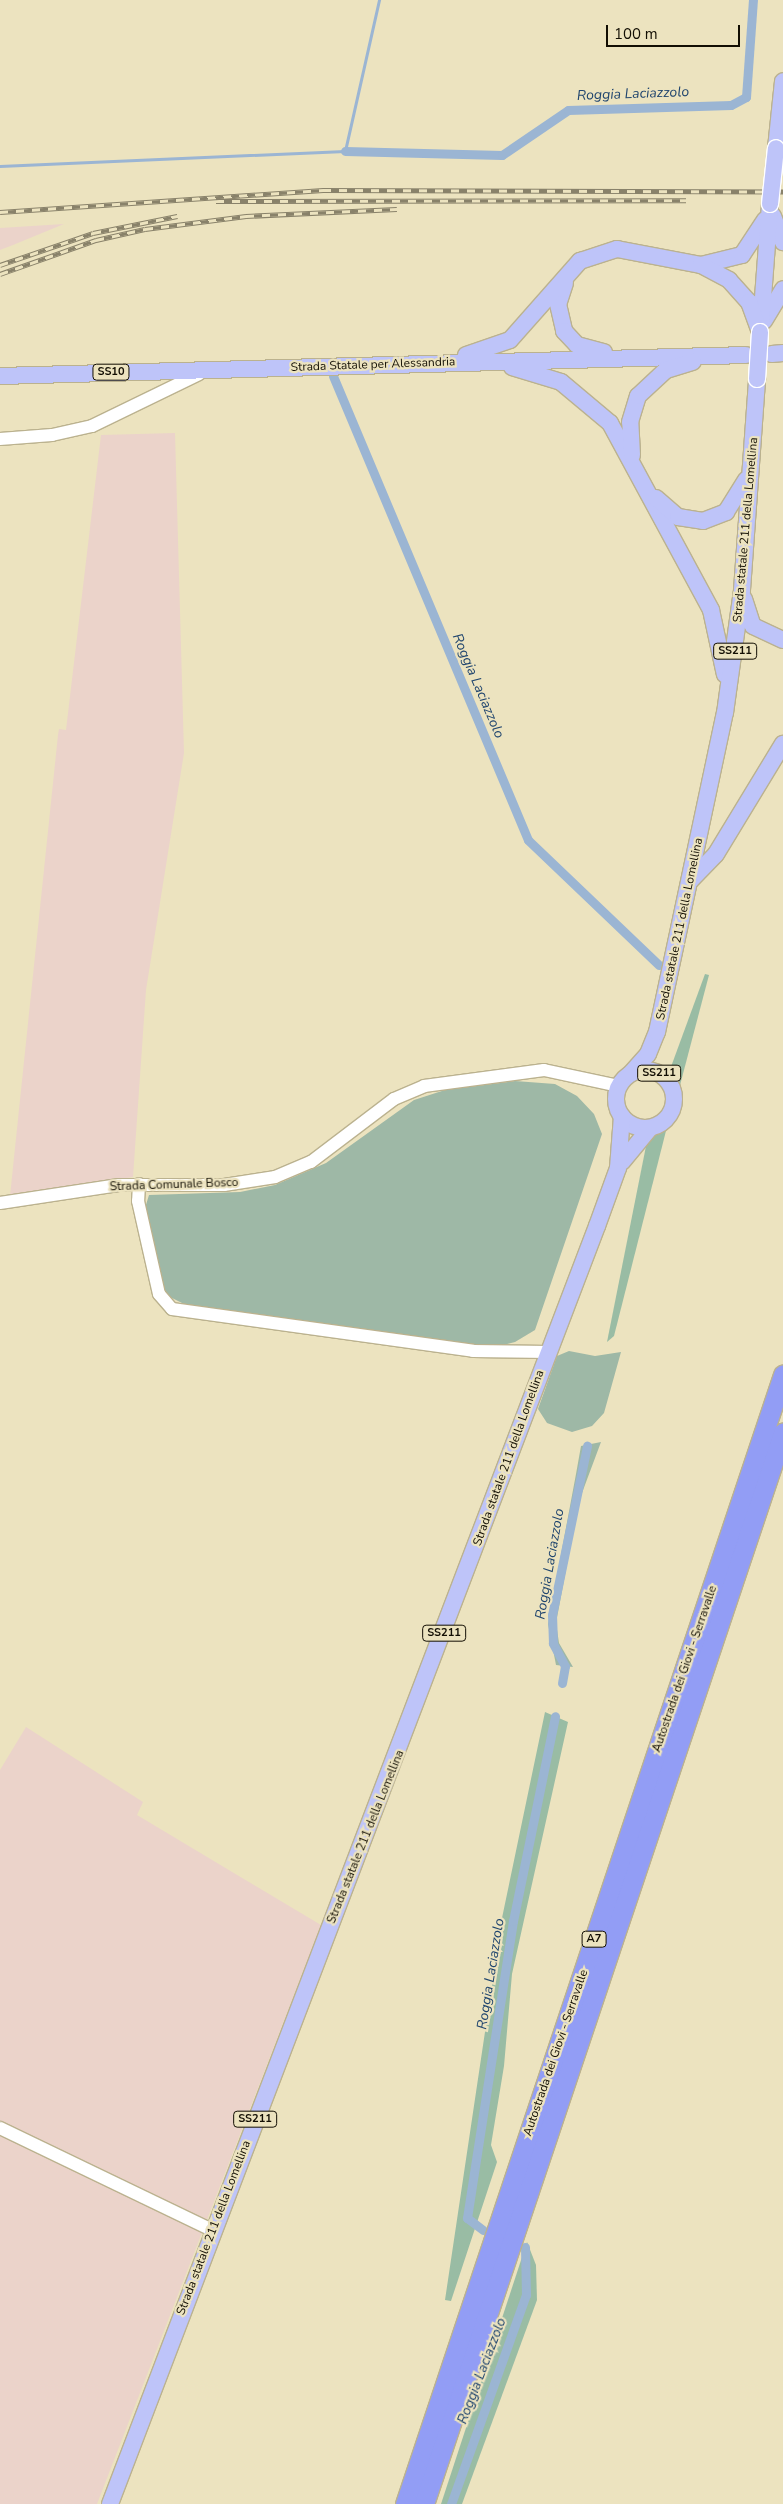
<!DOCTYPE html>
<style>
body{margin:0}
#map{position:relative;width:783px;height:2504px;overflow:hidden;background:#ece3bf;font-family:"Nunito Sans",sans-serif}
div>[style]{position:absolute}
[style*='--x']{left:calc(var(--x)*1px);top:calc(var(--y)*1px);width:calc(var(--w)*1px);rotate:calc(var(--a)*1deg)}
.industrial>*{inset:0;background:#ebd3ca}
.green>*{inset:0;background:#9eb8a6}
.forest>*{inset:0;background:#99bca4}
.stream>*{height:2.5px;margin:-1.25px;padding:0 1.25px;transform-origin:1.25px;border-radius:1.25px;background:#9bb5d3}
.canal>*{height:9px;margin:-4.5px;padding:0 4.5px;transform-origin:4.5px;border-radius:4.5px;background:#9bb5d3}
.roads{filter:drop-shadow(1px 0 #bbb28f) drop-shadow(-1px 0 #bbb28f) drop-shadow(0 1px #bbb28f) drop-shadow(0 -1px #bbb28f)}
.minor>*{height:12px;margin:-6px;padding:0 6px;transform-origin:6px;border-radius:6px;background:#fff}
.major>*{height:16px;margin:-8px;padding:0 8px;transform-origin:8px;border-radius:8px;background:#bec4f9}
.major>.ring{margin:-8px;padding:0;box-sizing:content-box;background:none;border:16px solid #bec4f9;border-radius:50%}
.highway>*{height:19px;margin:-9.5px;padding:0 9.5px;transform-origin:9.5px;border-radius:9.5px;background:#929df5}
.rail>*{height:4.5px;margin-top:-2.25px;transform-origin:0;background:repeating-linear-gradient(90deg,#ece3bf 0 8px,#89826a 0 16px);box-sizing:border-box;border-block:1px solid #89826a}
.bridges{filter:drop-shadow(1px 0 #fff) drop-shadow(-1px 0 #fff) drop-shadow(0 1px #fff) drop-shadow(0 -1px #fff)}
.major-bridge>*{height:16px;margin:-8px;padding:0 8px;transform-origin:8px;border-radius:8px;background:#bec4f9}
span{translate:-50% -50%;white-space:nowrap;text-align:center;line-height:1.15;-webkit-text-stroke:4.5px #ece3bf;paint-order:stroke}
.shield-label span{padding:1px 4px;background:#ece3bf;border:1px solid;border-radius:4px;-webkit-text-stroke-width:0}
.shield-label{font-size:11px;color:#120e03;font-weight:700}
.street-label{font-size:12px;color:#120e03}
.water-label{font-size:14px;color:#20456e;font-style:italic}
.scale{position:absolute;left:606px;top:25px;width:134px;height:22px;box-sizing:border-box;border:2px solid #120e03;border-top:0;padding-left:6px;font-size:15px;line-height:18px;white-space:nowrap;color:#120e03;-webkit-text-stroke:4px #ece3bf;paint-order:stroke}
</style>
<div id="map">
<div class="industrial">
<i style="clip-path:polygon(64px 224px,13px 245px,0 250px,0 228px)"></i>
<i style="clip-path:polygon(175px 433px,184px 753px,146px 990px,133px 1177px,10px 1196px,58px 735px,59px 729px,66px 730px,101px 435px)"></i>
<i style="clip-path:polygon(26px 1727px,143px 1802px,137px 1815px,321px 1925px,97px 2504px,0 2504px,0 1770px)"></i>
</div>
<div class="green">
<i style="clip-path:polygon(515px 1081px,555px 1084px,577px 1096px,594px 1114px,602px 1134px,535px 1330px,515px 1342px,492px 1348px,186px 1305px,166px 1295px,145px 1208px,149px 1195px,240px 1192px,275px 1185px,326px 1163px,414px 1100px,445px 1090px)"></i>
<i style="clip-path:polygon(569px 1351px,595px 1356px,621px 1352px,604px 1413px,592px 1426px,572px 1432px,547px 1423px,538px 1409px,557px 1356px)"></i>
<i style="clip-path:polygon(601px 1442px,579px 1501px,556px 1623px,559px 1643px,573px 1667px,556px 1665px,548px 1624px,576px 1474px,581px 1446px)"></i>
</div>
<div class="forest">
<i style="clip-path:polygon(705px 974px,709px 975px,679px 1089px,668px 1075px)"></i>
<i style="clip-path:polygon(668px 1123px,614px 1336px,607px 1342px,649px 1131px)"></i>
<i style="clip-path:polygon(545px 1712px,568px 1722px,512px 1974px,504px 2066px,491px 2145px,497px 2162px,451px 2301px,445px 2300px,502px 1918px)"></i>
<i style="clip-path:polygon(527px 2242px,536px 2265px,537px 2300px,462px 2504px,441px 2504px)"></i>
</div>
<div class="stream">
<i style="--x:0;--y:166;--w:345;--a:-2.5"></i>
<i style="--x:345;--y:151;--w:155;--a:-77.3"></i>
</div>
<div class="canal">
<i style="--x:345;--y:151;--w:157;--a:1.5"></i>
<i style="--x:502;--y:155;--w:80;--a:-34.3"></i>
<i style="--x:568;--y:110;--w:163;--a:-1.8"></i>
<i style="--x:731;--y:105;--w:17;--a:-28"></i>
<i style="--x:746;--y:97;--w:97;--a:-85.9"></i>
<i style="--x:333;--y:376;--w:503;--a:67.2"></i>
<i style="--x:528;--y:840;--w:181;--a:43.7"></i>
<i style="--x:562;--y:1683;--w:17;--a:-80"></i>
<i style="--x:565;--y:1666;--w:26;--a:-118"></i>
<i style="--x:553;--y:1643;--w:28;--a:-92"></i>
<i style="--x:552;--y:1615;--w:173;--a:-78.3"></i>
<i style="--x:483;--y:2230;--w:20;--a:-143"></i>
<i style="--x:467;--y:2218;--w:301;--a:-81.2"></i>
<i style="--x:513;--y:1921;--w:209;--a:-78.4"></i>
<i style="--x:451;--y:2504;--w:222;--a:-70.3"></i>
<i style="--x:526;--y:2295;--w:48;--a:-91.2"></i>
</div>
<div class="roads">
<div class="minor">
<i style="--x:0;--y:439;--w:52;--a:-4.4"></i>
<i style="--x:52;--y:435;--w:41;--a:-12.7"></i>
<i style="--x:92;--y:426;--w:119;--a:-25.9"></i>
<i style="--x:139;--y:1184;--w:17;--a:93"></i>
<i style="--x:138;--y:1201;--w:95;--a:77.3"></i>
<i style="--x:159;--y:1294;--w:20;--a:49"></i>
<i style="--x:172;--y:1309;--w:304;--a:7.9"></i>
<i style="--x:473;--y:1351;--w:76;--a:0.8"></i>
<i style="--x:0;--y:1203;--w:120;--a:-8.6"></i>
<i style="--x:119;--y:1185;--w:105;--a:0"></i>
<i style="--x:224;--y:1185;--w:52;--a:-8.9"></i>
<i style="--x:275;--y:1177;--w:39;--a:-23"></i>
<i style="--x:311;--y:1162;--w:104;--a:-37.2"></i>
<i style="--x:394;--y:1099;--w:33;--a:-23"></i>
<i style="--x:424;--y:1086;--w:121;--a:-7.6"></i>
<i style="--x:544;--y:1070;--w:77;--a:12"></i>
<i style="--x:0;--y:2128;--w:235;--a:25.7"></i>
</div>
<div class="major">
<i style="--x:776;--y:148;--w:67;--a:-84"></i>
<i style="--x:773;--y:216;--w:28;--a:69"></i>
<i style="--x:701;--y:265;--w:42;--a:-13.7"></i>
<i style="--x:742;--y:255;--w:42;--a:-56.7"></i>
<i style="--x:565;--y:283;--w:22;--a:108"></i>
<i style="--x:558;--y:304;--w:28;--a:77"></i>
<i style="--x:564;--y:331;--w:19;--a:47"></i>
<i style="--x:577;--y:345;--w:28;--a:15"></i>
<i style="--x:764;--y:321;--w:37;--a:-59"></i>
<i style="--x:761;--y:324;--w:120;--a:-85.7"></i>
<i style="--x:772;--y:354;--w:11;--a:-5"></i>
<i style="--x:466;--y:355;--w:46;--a:-18.8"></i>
<i style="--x:510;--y:340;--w:106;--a:-48.5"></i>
<i style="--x:580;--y:261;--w:39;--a:-18"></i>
<i style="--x:617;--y:249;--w:86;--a:10.8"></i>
<i style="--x:701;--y:265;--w:32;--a:28"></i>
<i style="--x:729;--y:280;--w:30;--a:48"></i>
<i style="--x:749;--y:302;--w:32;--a:70"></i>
<i style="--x:512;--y:367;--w:51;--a:17"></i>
<i style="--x:561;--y:382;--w:64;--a:39.9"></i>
<i style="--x:610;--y:423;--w:213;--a:61.6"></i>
<i style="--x:711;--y:610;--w:66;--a:77.8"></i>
<i style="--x:0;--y:376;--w:746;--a:-1.61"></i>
<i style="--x:632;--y:455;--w:33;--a:-93"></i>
<i style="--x:630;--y:422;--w:27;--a:-73"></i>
<i style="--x:638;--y:396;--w:38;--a:-43"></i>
<i style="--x:666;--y:370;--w:28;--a:-17"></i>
<i style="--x:656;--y:498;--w:29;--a:41"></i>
<i style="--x:678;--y:517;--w:25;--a:9"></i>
<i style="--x:703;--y:521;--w:25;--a:-21"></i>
<i style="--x:726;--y:512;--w:38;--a:-58"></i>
<i style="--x:744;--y:599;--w:28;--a:72"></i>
<i style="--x:753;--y:626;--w:33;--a:25"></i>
<i style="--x:690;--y:881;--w:37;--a:-46"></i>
<i style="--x:716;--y:854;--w:129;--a:-58.7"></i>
<i class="ring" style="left:616px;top:1070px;width:42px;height:42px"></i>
<i style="--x:631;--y:1073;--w:25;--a:-48"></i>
<i style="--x:648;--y:1054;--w:24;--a:-68"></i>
<i style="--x:657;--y:1032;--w:326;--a:-78"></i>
<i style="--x:725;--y:713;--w:124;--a:-82.1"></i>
<i style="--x:742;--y:590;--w:212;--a:-85.9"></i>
<i style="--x:622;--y:1162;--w:44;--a:-50.5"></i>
<i style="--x:110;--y:2504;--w:1368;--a:-69.14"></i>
<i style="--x:597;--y:1226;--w:62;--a:-70.1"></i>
<i style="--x:618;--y:1168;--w:52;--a:-85.6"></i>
</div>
<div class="highway">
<i style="--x:405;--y:2504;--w:1191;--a:-71.49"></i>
<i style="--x:424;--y:2504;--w:1130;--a:-71.47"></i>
</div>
</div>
<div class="rail">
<i style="--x:216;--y:201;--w:470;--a:-0.1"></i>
<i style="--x:0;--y:212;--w:324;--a:-3.9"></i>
<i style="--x:323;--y:190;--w:460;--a:0.2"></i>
<i style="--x:0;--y:265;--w:98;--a:-19"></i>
<i style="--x:93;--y:233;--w:86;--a:-11.4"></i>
<i style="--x:0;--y:274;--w:102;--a:-19.5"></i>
<i style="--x:96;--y:240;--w:50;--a:-12.7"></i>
<i style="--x:145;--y:229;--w:102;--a:-7.3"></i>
<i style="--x:246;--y:216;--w:151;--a:-2.7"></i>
</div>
<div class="bridges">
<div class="major-bridge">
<i style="--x:770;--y:204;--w:56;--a:-83.9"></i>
<i style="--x:757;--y:379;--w:47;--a:-86.3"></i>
</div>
</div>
<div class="shield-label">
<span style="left:111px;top:372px">SS10</span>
<span style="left:735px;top:651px">SS211</span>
<span style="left:659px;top:1073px">SS211</span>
<span style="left:444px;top:1633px">SS211</span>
<span style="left:594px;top:1939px">A7</span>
<span style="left:255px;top:2119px">SS211</span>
</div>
<div class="street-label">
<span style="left:373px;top:365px;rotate:-2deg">Strada Statale per Alessandria</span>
<span style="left:746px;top:530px;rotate:-85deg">Strada statale 211 della Lomellina</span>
<span style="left:680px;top:929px;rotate:-78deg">Strada statale 211 della Lomellina</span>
<span style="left:174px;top:1185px;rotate:-2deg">Strada Comunale Bosco</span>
<span style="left:509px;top:1458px;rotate:-70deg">Strada statale 211 della Lomellina</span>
<span style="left:685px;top:1669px;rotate:-71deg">Autostrada dei Giovi - Serravalle</span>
<span style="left:366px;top:1837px;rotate:-68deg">Strada statale 211 della Lomellina</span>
<span style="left:556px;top:2053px;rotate:-71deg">Autostrada dei Giovi - Serravalle</span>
<span style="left:214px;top:2228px;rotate:-69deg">Strada statale 211 della Lomellina</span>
</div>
<div class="water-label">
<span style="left:633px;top:94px;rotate:-2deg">Roggia Laciazzolo</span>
<span style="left:478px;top:686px;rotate:67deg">Roggia Laciazzolo</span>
<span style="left:550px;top:1564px;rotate:-80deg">Roggia Laciazzolo</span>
<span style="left:491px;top:1974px;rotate:-81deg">Roggia Laciazzolo</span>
<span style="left:482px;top:2371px;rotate:-69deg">Roggia Laciazzolo</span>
</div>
<div class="scale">100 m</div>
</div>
